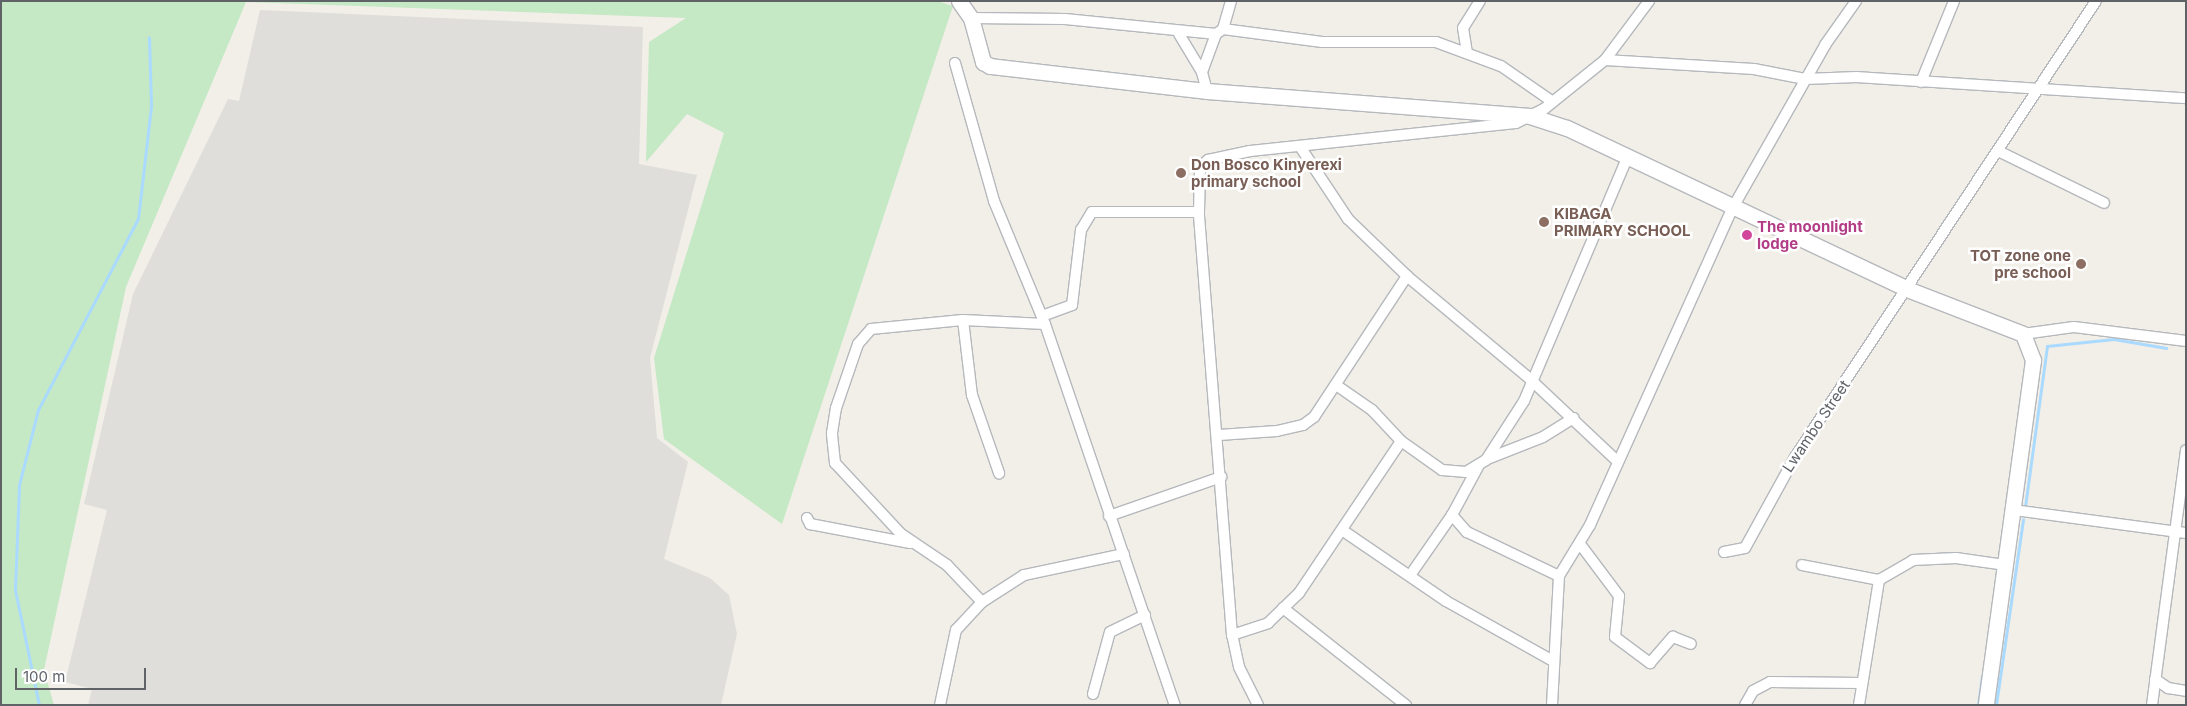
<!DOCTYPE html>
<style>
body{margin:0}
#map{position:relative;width:2187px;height:706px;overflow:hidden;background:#f1efe8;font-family:Inter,sans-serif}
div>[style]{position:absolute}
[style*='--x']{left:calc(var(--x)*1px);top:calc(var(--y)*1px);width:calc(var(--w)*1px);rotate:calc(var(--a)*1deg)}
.industrial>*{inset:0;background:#e0deda}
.green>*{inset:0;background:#c5e8c5}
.stream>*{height:2.5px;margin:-1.25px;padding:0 1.25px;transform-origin:1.25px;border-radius:1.25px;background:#aadaff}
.roads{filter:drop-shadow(1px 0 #b5b8bc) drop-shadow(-1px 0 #b5b8bc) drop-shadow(0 1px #b5b8bc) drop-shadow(0 -1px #b5b8bc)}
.street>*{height:10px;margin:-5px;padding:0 5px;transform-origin:5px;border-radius:5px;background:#fff}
.secondary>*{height:15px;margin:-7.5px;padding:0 7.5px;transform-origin:7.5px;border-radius:7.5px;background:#fff}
.dots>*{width:14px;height:14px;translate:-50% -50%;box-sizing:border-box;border:2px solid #fff;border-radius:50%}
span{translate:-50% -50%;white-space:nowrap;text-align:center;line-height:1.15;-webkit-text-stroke:5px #fff;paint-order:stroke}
.education-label{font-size:15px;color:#785e54;font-weight:700}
.left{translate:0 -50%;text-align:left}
.right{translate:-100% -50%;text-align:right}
.hotel-label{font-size:15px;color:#b23c85;font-weight:700}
.street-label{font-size:15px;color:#5f6368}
.frame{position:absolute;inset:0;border:2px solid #5f6368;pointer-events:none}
.scale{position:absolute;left:15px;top:668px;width:131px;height:22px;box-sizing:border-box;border:2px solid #5f6368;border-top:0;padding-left:6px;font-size:15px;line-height:18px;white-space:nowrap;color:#5f6368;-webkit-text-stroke:4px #fff;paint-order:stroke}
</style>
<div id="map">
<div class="industrial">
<i style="clip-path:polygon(260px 10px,643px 27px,639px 164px,697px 175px,650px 358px,657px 438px,688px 462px,664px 559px,710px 578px,729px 595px,737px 634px,721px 705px,88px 705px,92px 689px,65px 682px,107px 510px,84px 504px,133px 294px,228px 99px,239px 101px)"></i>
</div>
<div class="green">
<i style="clip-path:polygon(1px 1px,937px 1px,953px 6px,782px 524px,664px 439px,654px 358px,724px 133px,687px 114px,646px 162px,649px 42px,686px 18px,246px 2px,126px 287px,44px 670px,54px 705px,1px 705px)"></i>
</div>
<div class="stream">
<i style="--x:2025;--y:507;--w:162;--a:-82.2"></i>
<i style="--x:2047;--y:346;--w:67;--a:-6"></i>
<i style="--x:2114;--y:339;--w:53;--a:9.8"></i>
<i style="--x:39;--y:705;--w:117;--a:-101.8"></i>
<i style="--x:15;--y:590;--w:105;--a:-87.8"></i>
<i style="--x:19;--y:485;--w:77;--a:-75.8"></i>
<i style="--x:38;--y:410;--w:216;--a:-62.4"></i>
<i style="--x:138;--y:219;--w:114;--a:-83.4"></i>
<i style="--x:151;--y:106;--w:68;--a:-91.7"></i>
<i style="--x:1978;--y:705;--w:29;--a:-82"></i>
<i style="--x:1996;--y:705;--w:187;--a:-81.7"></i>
</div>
<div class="roads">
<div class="street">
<i style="--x:971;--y:18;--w:94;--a:0.6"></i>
<i style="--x:1065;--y:19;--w:152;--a:5.7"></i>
<i style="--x:1216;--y:34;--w:9;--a:-36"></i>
<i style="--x:1223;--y:29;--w:29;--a:-74"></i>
<i style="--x:1223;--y:29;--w:100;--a:7.5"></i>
<i style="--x:1322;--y:42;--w:114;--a:0"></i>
<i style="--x:1436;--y:42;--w:69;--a:20.3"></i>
<i style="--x:1501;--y:66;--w:63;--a:34.7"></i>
<i style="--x:1179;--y:34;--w:44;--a:58.8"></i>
<i style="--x:1467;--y:53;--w:25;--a:-99"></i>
<i style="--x:1463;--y:28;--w:32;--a:-58"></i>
<i style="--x:1605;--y:60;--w:149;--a:3.5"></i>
<i style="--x:1754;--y:69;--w:52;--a:11.1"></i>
<i style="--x:1805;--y:79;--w:52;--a:-2.2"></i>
<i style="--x:1857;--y:77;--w:330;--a:3.7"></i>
<i style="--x:955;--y:63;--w:143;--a:74.2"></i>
<i style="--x:994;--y:201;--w:133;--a:67.5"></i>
<i style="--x:1045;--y:324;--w:403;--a:71.2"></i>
<i style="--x:1921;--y:82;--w:87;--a:-67.8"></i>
<i style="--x:1207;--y:91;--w:20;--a:-105"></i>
<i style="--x:1202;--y:72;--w:40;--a:-69.8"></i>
<i style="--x:1301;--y:148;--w:85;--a:56.5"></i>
<i style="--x:1348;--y:219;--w:82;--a:44"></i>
<i style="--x:1407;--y:276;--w:160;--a:39.9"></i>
<i style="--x:1530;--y:379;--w:120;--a:43.3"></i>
<i style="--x:1998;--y:151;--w:118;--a:26.1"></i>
<i style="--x:1042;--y:316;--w:32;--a:-20"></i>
<i style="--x:1072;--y:305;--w:76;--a:-83.2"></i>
<i style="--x:1081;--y:230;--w:21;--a:-59"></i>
<i style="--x:1092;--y:212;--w:107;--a:0"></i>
<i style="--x:963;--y:320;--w:76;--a:83.2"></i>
<i style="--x:972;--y:395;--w:83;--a:70.9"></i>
<i style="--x:2023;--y:334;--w:51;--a:-7.8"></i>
<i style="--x:2074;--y:327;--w:113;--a:7.1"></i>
<i style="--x:1336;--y:385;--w:44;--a:34.8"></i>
<i style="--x:1372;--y:410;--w:42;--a:46.9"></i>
<i style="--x:1401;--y:441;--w:50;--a:35.3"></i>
<i style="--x:1442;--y:470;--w:24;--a:5"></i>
<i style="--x:1466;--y:472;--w:23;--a:-31"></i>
<i style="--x:1486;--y:460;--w:70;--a:-57.2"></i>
<i style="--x:1524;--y:401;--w:266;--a:-67"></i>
<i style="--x:1219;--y:435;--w:58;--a:-3.9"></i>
<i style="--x:1277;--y:431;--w:27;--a:-13"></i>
<i style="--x:1303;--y:425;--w:14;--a:-36"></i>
<i style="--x:1314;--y:417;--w:169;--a:-56.6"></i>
<i style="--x:1487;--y:459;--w:60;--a:-21.4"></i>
<i style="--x:1543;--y:437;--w:36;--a:-32"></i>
<i style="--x:2014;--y:510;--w:174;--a:7.6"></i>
<i style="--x:1452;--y:515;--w:23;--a:49"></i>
<i style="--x:1467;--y:532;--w:102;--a:25.6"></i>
<i style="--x:1109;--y:516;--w:119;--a:-19.2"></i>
<i style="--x:807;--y:518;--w:7;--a:63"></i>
<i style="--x:810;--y:524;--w:102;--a:10.8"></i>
<i style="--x:1342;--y:530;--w:126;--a:34.3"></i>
<i style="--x:1446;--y:601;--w:120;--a:29.3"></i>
<i style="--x:1580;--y:544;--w:65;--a:53.1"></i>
<i style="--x:1619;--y:596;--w:41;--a:95.6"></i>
<i style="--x:1615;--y:637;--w:44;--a:36.6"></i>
<i style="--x:1650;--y:663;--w:35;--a:-49"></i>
<i style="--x:1673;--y:637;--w:19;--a:21"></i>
<i style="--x:1724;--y:552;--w:21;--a:-11"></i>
<i style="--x:1745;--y:548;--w:104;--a:-61.2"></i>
<i style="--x:1795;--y:457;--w:546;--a:-56.57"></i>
<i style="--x:1802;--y:565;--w:78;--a:11"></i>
<i style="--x:1411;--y:574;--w:72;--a:-55.2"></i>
<i style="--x:1452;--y:515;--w:55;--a:-61.6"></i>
<i style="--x:982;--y:602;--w:51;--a:-133.4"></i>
<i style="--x:947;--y:565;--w:55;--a:-146"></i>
<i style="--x:901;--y:534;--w:97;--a:-132.9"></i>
<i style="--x:835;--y:463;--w:30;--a:-96"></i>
<i style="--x:832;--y:433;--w:25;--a:-81"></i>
<i style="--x:836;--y:408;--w:68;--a:-71"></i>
<i style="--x:858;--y:344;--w:20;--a:-49"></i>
<i style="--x:871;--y:329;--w:92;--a:-5.6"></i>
<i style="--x:963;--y:320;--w:82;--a:2.8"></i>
<i style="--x:1283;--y:608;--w:157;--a:38.3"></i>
<i style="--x:1232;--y:635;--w:38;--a:-18"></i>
<i style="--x:1268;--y:623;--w:43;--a:-44.1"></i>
<i style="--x:1299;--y:593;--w:183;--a:-56.1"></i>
<i style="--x:2155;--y:679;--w:16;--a:35"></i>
<i style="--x:2168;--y:688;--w:18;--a:9"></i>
<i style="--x:1093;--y:694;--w:64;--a:-74.7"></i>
<i style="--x:1110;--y:632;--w:39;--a:-26"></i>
<i style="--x:940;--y:705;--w:77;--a:-78"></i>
<i style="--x:956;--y:630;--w:38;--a:-47"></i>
<i style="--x:982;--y:602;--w:50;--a:-32.7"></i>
<i style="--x:1024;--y:575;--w:102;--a:-11.9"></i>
<i style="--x:1258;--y:705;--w:42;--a:-116.6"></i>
<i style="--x:1239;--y:667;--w:33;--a:-102"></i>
<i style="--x:1232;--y:635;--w:424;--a:-94.5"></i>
<i style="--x:1199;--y:212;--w:45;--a:-88.7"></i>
<i style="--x:1200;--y:167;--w:11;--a:-41"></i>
<i style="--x:1208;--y:160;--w:43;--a:-12.1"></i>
<i style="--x:1250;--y:151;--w:267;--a:-6"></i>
<i style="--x:1516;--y:123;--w:31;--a:-27"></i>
<i style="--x:1544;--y:109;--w:78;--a:-38.8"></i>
<i style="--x:1605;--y:60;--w:74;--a:-53.3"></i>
<i style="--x:1552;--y:705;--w:129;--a:-86.9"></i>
<i style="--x:1559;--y:576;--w:60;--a:-58.7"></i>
<i style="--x:1590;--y:525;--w:346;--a:-65.8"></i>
<i style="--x:1732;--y:209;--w:189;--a:-60.4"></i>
<i style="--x:1825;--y:45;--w:54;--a:-54.8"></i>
<i style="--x:1745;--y:705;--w:16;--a:-60"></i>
<i style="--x:1753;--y:691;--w:19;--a:-28"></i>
<i style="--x:1770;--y:682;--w:90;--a:0.6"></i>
<i style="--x:1859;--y:705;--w:127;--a:-80.9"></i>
<i style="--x:1879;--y:580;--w:39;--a:-30"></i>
<i style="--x:1913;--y:560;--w:43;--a:-2.7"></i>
<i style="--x:1956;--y:558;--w:49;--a:8.1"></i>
<i style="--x:2152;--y:705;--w:257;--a:-82.4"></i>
</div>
<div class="secondary">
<i style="--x:959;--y:1;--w:21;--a:55"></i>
<i style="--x:971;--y:18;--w:46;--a:74.7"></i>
<i style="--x:983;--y:62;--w:8;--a:30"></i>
<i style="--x:990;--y:66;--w:218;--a:6.6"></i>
<i style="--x:1207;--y:91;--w:324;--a:4.4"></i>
<i style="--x:1530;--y:116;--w:39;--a:18"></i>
<i style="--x:1567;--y:128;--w:376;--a:25.3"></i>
<i style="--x:1907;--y:289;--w:124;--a:21.2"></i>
<i style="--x:2023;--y:334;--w:28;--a:69"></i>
<i style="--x:2033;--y:360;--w:348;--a:97.8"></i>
</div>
</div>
<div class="dots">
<i style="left:1181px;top:173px;background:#8d6e63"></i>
<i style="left:1544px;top:222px;background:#8d6e63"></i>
<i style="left:1747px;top:235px;background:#d1479c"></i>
<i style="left:2081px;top:264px;background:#8d6e63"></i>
</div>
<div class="education-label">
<span class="left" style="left:1191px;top:173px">Don Bosco Kinyerexi<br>primary school</span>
<span class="left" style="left:1554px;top:222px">KIBAGA<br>PRIMARY SCHOOL</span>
<span class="right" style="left:2071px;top:264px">TOT zone one<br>pre school</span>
</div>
<div class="hotel-label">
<span class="left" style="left:1757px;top:235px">The moonlight<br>lodge</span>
</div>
<div class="street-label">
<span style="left:1816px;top:426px;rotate:-56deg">Lwambo Street</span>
</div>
<div class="frame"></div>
<div class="scale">100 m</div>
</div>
